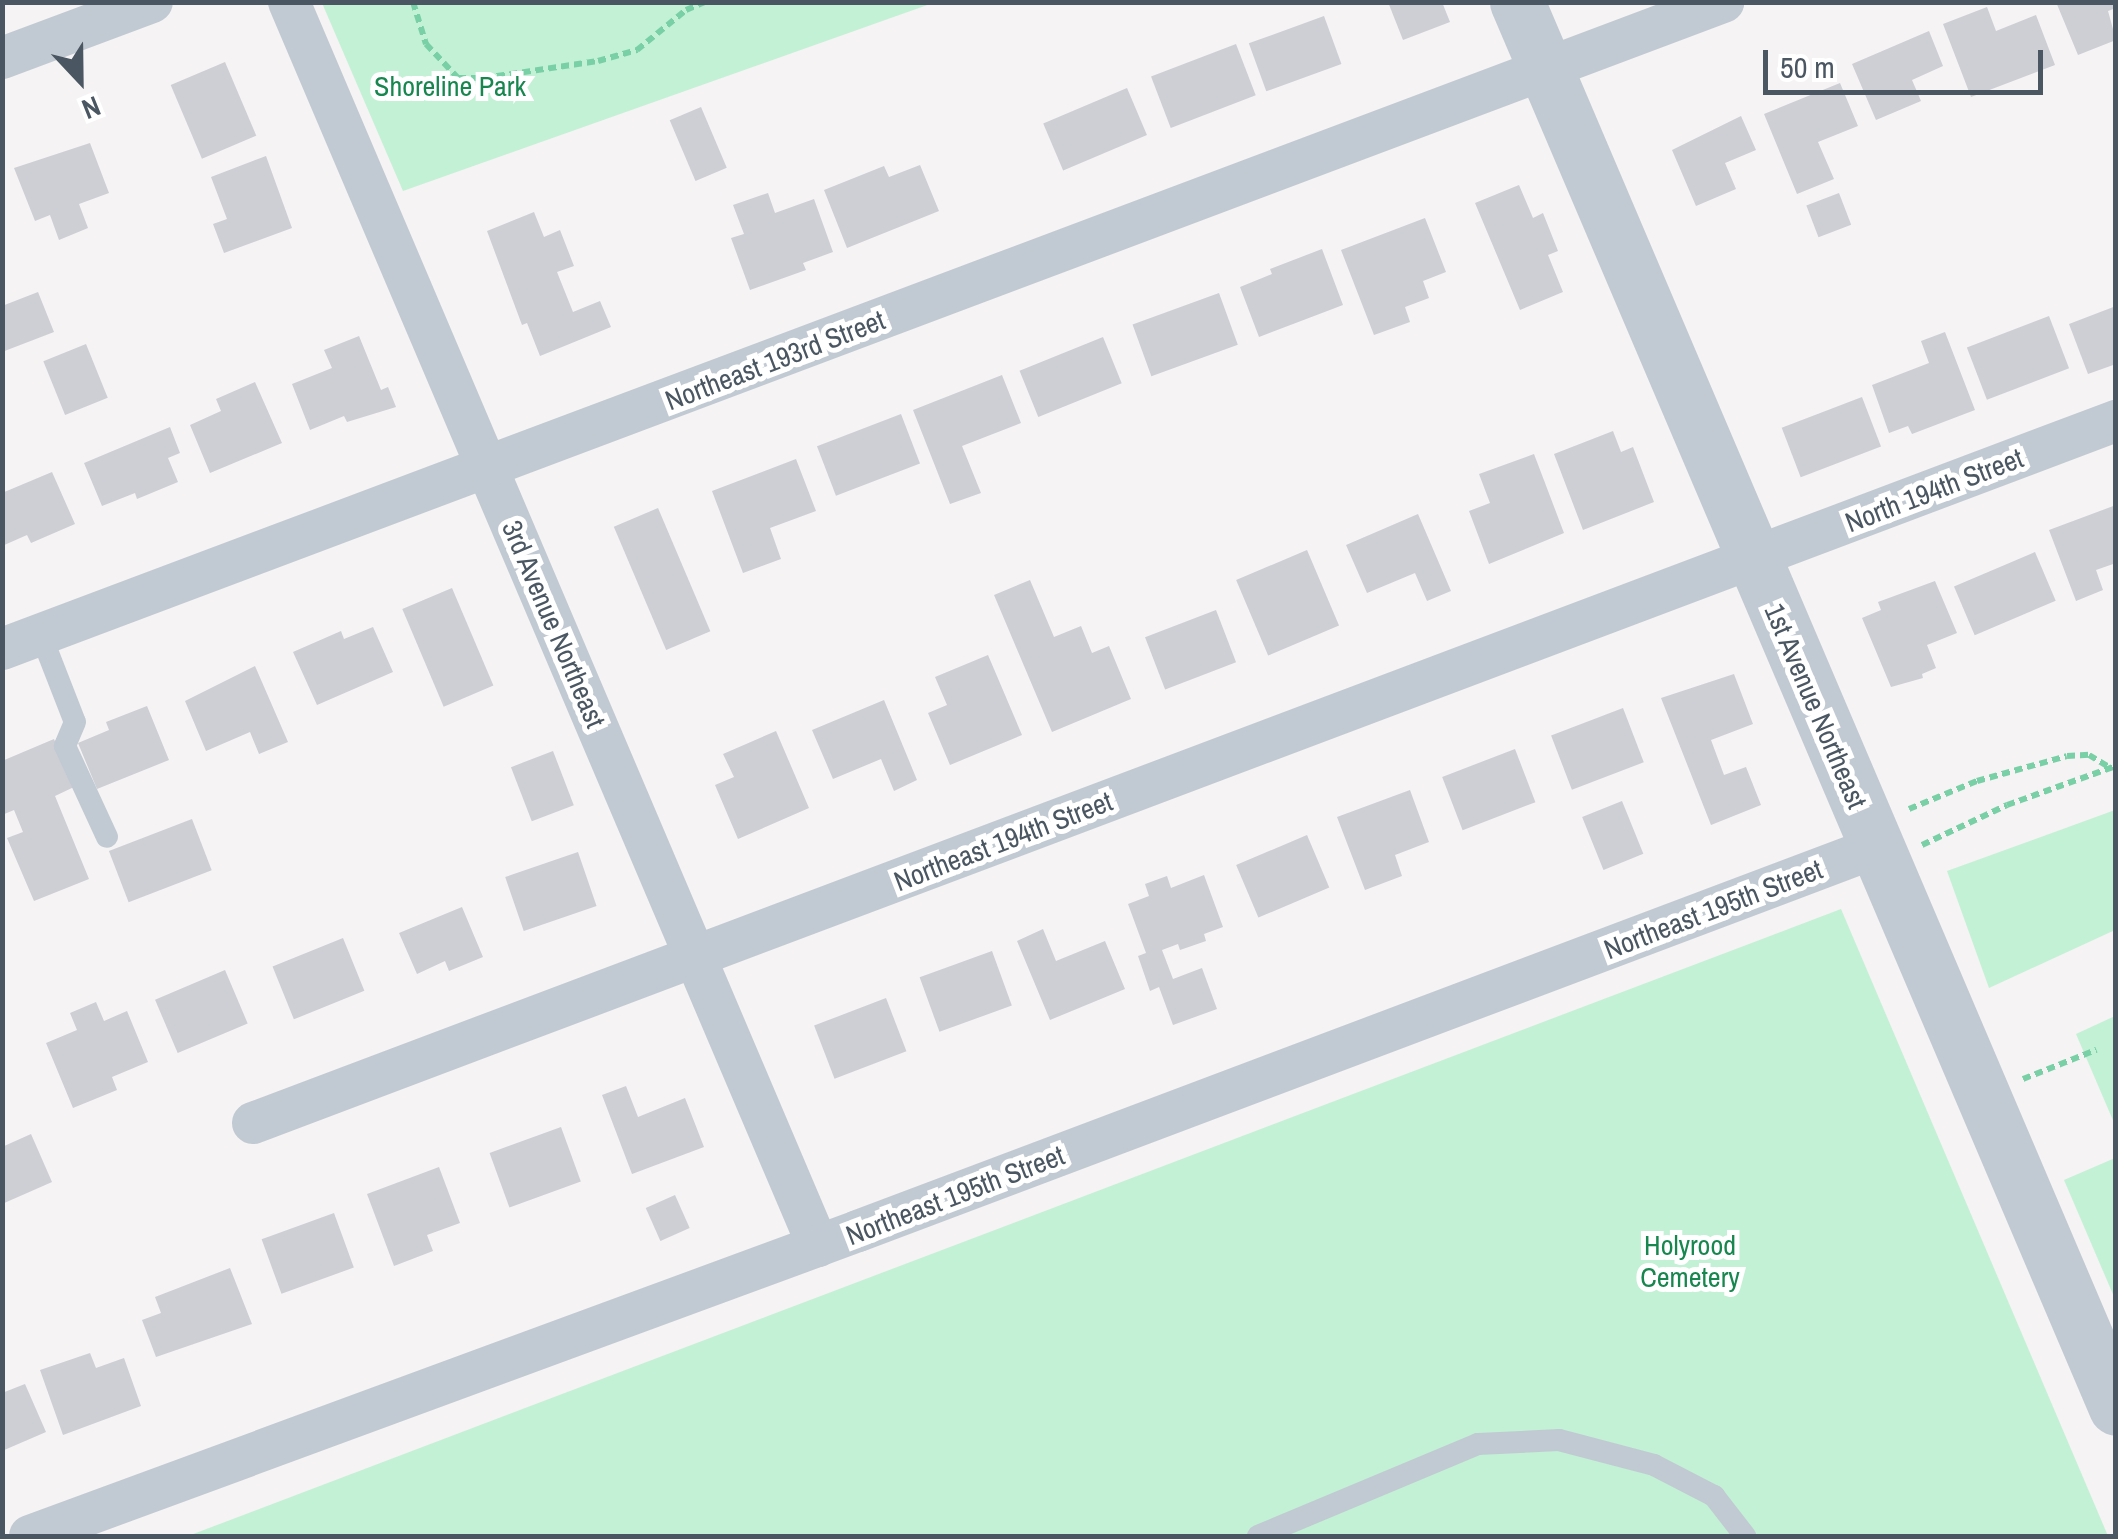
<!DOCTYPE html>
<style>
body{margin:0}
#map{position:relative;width:2118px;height:1539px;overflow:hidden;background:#f5f3f3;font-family:"Archivo Narrow",sans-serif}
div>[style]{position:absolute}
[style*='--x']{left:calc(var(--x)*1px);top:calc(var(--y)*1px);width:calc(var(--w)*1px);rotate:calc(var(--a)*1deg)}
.green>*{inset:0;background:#c3f1d5}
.building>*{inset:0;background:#cdcfd5;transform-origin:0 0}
.path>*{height:6px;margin-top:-3px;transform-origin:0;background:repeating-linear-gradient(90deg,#7ad0a6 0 8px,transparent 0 13px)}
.service>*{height:22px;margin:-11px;padding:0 11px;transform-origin:11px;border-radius:11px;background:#c1cad2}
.minor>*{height:42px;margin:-21px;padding:0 21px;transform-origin:21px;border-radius:21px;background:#c1cad2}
.tertiary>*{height:55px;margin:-27.5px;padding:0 27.5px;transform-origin:27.5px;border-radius:27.5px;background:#c1cad2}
span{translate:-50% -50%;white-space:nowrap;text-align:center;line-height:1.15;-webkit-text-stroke:10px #fff;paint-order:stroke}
.park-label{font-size:28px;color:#17864f}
.street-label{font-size:28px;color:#4a5661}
.frame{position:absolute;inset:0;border:5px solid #4a5661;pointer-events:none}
.north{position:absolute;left:30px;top:30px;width:100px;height:100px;-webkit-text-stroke:8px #fff;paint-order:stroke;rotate:158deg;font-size:28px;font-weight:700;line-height:40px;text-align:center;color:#4a5661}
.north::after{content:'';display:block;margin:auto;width:35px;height:45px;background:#4a5661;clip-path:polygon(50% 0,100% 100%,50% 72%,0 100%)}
.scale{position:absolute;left:1763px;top:50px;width:280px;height:45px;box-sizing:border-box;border:5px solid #4a5661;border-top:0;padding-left:12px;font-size:30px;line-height:35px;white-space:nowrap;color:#4a5661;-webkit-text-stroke:8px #fff;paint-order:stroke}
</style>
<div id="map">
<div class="green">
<i style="clip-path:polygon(322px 3px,933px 3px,403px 191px)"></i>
<i style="clip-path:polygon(2115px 810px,2115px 930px,1989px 988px,1947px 871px)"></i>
<i style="clip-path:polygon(1841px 909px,2108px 1536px,188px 1536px)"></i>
<i style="clip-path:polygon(2115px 1016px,2115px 1125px,2076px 1034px)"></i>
<i style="clip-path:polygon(2115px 1158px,2115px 1299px,2064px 1180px)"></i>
</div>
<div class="building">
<i style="clip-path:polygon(1388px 2px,1442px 2px,1450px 22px,1403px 40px)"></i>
<i style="clip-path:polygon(2056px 2px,2116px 2px,2116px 8px,2108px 11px,2116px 40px,2078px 55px)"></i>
<i style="clip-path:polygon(1987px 7px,1996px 31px,2036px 15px,2055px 65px,1971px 97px,1943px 24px)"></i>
<i style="left:1324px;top:16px;width:51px;height:80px;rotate:70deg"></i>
<i style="clip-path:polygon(1929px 31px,1943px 66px,1912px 80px,1921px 101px,1876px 120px,1852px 64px)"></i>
<i style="left:1236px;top:44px;width:55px;height:91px;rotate:69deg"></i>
<i style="left:225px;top:62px;width:80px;height:59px;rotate:67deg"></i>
<i style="clip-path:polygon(1840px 83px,1858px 126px,1818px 142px,1834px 179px,1797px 194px,1764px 114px)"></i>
<i style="left:1127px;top:88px;width:51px;height:91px;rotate:67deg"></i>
<i style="left:701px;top:107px;width:66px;height:34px;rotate:67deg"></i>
<i style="clip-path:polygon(1741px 116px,1756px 150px,1725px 163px,1736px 189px,1696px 206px,1672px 150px)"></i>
<i style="clip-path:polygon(90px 143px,109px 193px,79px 204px,88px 228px,59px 240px,50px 215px,35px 221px,14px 168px)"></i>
<i style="clip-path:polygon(266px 156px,292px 228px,224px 253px,213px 224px,227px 219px,211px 177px)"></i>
<i style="clip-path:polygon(920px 165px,939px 211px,847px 248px,824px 190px,884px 166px,889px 177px)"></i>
<i style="clip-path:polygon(1519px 185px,1533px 218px,1543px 213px,1558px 251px,1548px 255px,1563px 292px,1520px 310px,1475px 203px)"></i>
<i style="clip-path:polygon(768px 193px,775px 213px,814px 199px,833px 252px,803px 263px,806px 270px,750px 290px,731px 238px,744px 234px,733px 205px)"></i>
<i style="left:1839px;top:193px;width:34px;height:35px;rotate:69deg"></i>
<i style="clip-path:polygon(534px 212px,544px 237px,560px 230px,574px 266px,557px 272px,573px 312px,600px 301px,611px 327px,540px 356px,527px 323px,522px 325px,487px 231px)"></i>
<i style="clip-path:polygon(1425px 218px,1446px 272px,1423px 281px,1429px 298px,1405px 307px,1410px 322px,1374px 335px,1341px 250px)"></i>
<i style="clip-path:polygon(1322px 249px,1343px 305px,1259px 337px,1240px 287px,1272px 274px,1270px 269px)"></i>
<i style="clip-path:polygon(38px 292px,54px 332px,2px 352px,2px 306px)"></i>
<i style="left:1219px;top:293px;width:55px;height:92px;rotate:70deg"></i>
<i style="clip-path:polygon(2116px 306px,2116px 364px,2088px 374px,2069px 324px)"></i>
<i style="left:2049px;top:316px;width:56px;height:88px;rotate:69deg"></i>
<i style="clip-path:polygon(1945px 332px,1975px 410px,1912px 434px,1908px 426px,1889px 433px,1872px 385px,1929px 363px,1921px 341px)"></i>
<i style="clip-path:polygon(359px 336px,381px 390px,388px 387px,396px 407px,347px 422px,344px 416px,310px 430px,292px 384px,332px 368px,324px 350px)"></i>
<i style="left:1103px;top:337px;width:50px;height:90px;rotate:68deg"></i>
<i style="left:86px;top:344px;width:58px;height:46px;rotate:68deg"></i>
<i style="clip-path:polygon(1002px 375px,1021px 423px,962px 446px,981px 493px,950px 504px,913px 410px)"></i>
<i style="clip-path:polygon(255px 382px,282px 443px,210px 473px,190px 425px,221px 411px,216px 399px)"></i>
<i style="left:1862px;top:397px;width:53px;height:86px;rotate:69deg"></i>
<i style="left:901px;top:414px;width:53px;height:90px;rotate:69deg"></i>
<i style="clip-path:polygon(170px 427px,180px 453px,168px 458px,178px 482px,137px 499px,135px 493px,102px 506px,84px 463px)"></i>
<i style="clip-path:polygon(1613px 431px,1621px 452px,1633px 447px,1654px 502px,1583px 530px,1554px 454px)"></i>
<i style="clip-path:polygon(1534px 454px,1564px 533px,1489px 564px,1469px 511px,1490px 503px,1479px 474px)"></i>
<i style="clip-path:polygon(796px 459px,816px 511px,770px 528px,781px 559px,743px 573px,712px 491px)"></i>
<i style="clip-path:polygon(52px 472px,75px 524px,31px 543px,27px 535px,2px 546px,2px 493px)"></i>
<i style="clip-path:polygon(2116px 505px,2116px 563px,2096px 570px,2103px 590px,2076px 601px,2049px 530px)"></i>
<i style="left:658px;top:508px;width:134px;height:48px;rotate:67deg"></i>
<i style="clip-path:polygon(1418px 514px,1451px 591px,1427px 601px,1415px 573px,1367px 593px,1346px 545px)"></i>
<i style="left:1307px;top:550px;width:82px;height:77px;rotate:67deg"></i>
<i style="left:2035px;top:552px;width:53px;height:88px;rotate:67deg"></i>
<i style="clip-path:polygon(1030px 580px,1054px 637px,1081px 626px,1092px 653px,1109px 646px,1131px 699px,1052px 732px,994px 595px)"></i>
<i style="clip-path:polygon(1935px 581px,1957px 633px,1927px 645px,1936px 668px,1922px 674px,1923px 678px,1891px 687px,1862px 618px,1881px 610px,1878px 602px)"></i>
<i style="left:452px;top:588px;width:106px;height:54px;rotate:67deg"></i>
<i style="left:1216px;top:610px;width:56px;height:76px;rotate:69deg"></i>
<i style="clip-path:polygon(373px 627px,393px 672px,317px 705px,293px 652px,341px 631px,344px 639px)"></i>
<i style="clip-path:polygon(988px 655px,1022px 735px,950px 765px,928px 713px,947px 705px,935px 677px)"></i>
<i style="clip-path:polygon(255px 666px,288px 742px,259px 754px,250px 732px,206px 751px,185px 701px)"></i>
<i style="clip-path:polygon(1734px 674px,1753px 724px,1711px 740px,1724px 775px,1746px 767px,1761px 805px,1711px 825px,1661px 698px)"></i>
<i style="clip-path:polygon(884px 700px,917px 780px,894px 791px,881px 759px,833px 779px,812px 730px)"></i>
<i style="clip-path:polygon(147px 706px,169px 760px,97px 789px,78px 743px,109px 730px,106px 722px)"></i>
<i style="left:1623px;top:708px;width:58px;height:77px;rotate:69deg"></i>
<i style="clip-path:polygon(776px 731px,809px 808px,738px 839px,715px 785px,734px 777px,723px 754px)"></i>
<i style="clip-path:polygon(54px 739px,74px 787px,55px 796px,89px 879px,34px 901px,7px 838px,23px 832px,14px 810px,2px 815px,2px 761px)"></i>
<i style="left:1515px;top:749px;width:57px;height:78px;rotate:69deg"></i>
<i style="left:553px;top:751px;width:58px;height:45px;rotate:69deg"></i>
<i style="clip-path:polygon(1410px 790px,1429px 842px,1395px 855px,1402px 876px,1365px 890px,1337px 817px)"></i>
<i style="left:1622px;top:801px;width:57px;height:43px;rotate:68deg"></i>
<i style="left:192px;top:819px;width:55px;height:89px;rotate:69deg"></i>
<i style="left:1307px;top:835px;width:57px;height:77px;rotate:67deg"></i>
<i style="left:578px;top:852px;width:57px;height:77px;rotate:71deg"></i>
<i style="clip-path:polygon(1204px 875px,1223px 927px,1204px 934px,1206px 941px,1180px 950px,1178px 944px,1162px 950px,1173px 979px,1202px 968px,1217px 1009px,1173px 1025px,1159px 987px,1150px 991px,1138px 956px,1146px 953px,1128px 904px,1149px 896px,1145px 884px,1167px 876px,1171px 888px)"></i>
<i style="clip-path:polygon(462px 907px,483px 957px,449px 971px,445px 961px,417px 974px,399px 933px)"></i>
<i style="clip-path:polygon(1043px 929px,1056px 961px,1105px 941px,1125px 989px,1050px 1020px,1017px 941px)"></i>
<i style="left:343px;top:938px;width:57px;height:76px;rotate:68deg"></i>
<i style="left:992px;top:951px;width:58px;height:77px;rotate:70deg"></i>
<i style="left:225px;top:970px;width:58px;height:76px;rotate:67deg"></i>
<i style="left:886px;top:998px;width:57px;height:77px;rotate:69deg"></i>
<i style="clip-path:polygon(96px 1002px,104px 1021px,127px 1011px,148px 1062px,112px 1077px,117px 1090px,73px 1108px,46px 1043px,77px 1030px,70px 1013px)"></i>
<i style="clip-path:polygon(626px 1086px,638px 1117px,685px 1098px,704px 1147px,632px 1174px,602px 1095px)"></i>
<i style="left:561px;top:1127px;width:58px;height:76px;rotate:70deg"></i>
<i style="clip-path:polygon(31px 1134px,52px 1182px,2px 1204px,2px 1147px)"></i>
<i style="clip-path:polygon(439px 1167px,460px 1223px,427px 1235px,433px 1251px,394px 1266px,367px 1194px)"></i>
<i style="left:675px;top:1195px;width:36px;height:32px;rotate:66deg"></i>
<i style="left:334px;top:1213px;width:58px;height:77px;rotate:70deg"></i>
<i style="clip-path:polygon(230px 1268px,252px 1324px,156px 1357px,142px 1320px,161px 1313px,155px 1297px)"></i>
<i style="clip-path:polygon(90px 1353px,96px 1368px,124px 1358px,141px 1406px,63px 1435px,40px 1370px)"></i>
<i style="clip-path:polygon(25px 1384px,46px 1432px,2px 1451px,2px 1393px)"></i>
</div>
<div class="path">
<i style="--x:413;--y:2;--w:44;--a:72.8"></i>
<i style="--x:426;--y:44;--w:47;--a:46.7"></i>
<i style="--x:458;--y:78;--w:26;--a:0"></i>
<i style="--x:484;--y:78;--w:115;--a:-8.5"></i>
<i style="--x:598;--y:61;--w:41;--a:-15.8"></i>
<i style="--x:637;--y:50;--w:63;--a:-39.2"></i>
<i style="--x:686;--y:10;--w:21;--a:-23"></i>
<i style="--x:1909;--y:809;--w:74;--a:-22.4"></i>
<i style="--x:1977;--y:781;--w:93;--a:-15.5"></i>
<i style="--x:2067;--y:756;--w:22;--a:-3"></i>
<i style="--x:2089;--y:755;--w:23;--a:31"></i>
<i style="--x:1922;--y:845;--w:94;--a:-25.2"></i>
<i style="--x:2007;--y:805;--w:116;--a:-19.7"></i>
<i style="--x:2023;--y:1079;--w:79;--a:-21.7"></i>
</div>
<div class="service">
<i style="--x:41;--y:635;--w:93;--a:68.7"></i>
<i style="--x:75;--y:722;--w:26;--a:113"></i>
<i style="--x:65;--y:746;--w:100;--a:65.2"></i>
<i style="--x:1258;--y:1536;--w:238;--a:-22.7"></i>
<i style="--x:1478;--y:1444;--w:81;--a:-2.8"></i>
<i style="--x:1559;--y:1440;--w:98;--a:14.7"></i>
<i style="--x:1654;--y:1465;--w:68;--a:27.3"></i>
<i style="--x:1714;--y:1496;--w:51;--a:52.2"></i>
</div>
<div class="minor">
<i style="--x:289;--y:2;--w:1352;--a:66.96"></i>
<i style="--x:2;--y:58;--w:160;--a:-20.5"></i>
<i style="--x:2;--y:649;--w:1839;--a:-20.6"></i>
<i style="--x:253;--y:1123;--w:1991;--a:-20.65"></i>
<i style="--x:30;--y:1536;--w:882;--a:-20.22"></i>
<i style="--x:858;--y:1231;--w:1089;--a:-20.65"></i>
</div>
<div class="tertiary">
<i style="--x:1517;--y:2;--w:1528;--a:66.92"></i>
</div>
<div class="park-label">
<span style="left:450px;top:86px">Shoreline Park</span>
<span style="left:1690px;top:1261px">Holyrood<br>Cemetery</span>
</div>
<div class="street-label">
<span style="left:775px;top:360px;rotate:-21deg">Northeast 193rd Street</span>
<span style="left:1934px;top:490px;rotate:-21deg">North 194th Street</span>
<span style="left:554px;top:624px;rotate:67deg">3rd Avenue Northeast</span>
<span style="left:1816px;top:706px;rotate:67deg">1st Avenue Northeast</span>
<span style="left:1003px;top:841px;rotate:-21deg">Northeast 194th Street</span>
<span style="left:1713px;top:909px;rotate:-21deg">Northeast 195th Street</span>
<span style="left:955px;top:1195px;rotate:-21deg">Northeast 195th Street</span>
</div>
<div class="frame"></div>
<div class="north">N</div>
<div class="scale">50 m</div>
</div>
